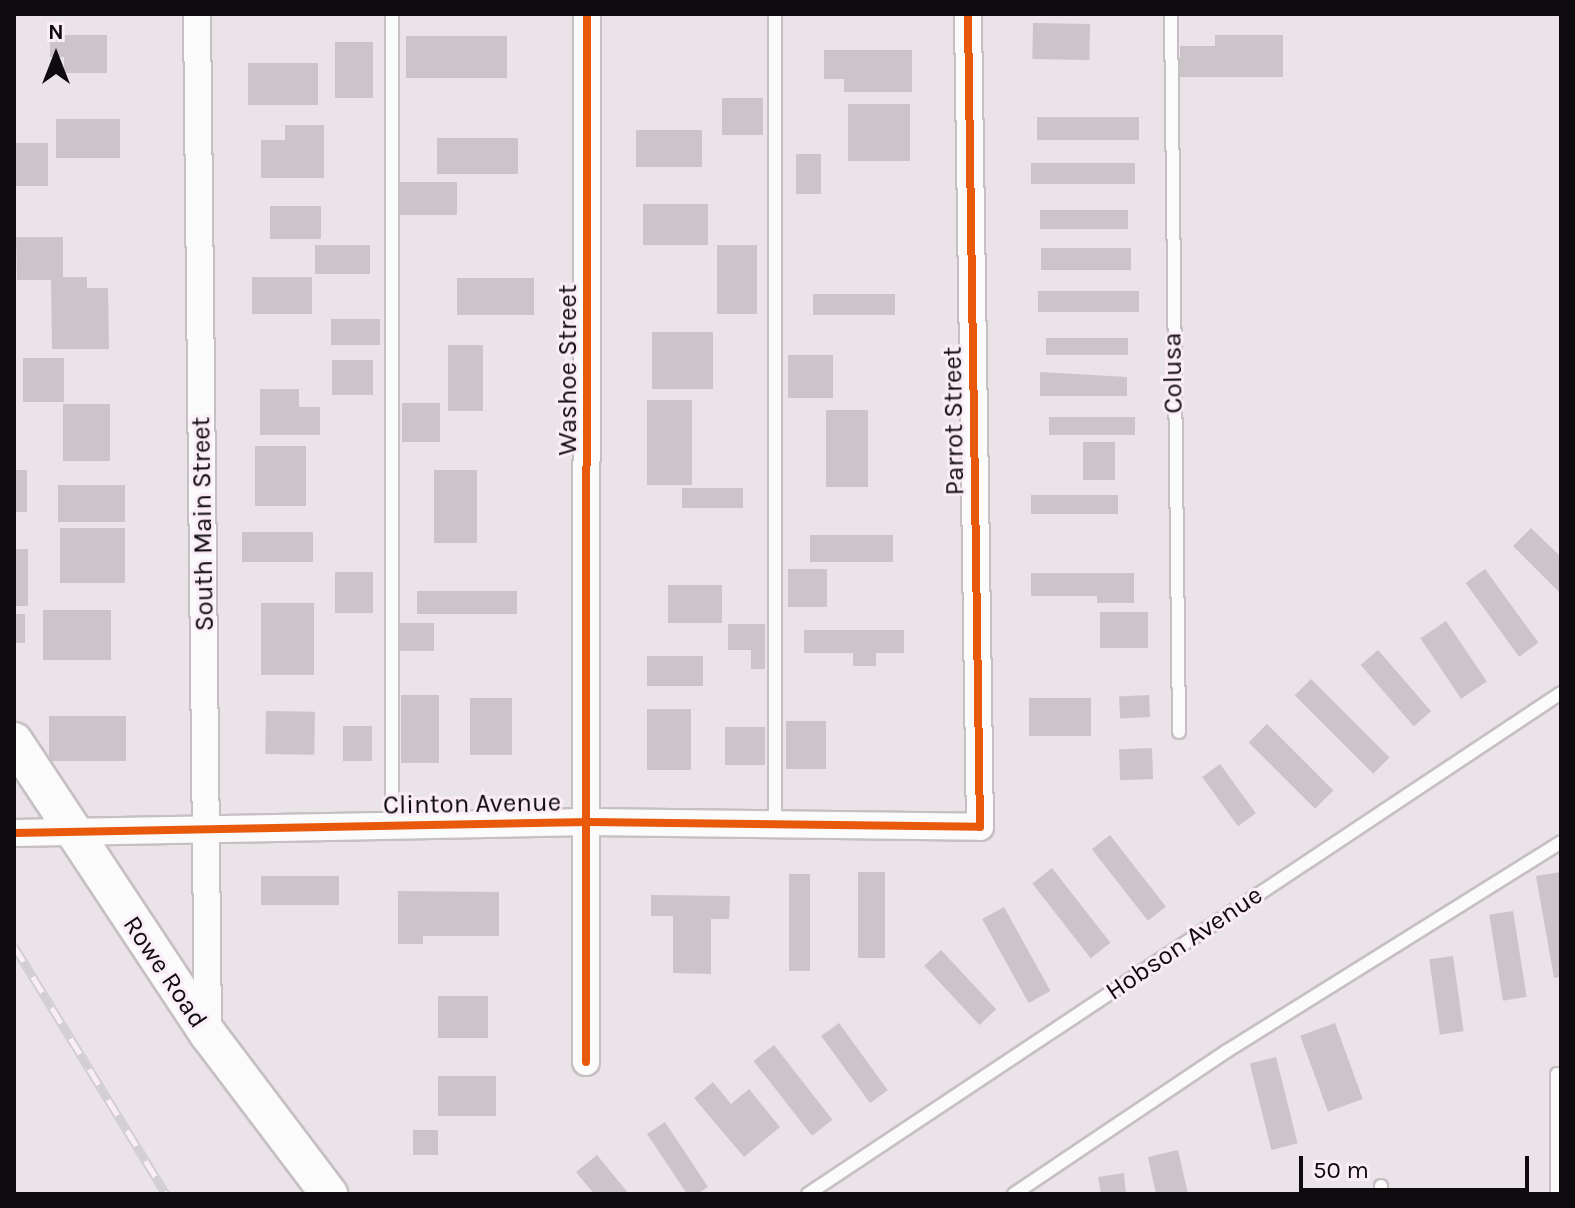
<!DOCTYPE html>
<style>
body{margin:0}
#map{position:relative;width:1575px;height:1208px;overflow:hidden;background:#eae3e8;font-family:Karla,sans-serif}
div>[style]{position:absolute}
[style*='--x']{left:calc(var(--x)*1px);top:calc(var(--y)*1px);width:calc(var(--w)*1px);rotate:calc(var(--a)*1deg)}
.building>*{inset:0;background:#cbc5c9;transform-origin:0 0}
.roads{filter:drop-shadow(2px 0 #c6c0c4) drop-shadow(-2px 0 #c6c0c4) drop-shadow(0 2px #c6c0c4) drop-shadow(0 -2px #c6c0c4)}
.service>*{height:12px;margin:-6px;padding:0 6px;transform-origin:6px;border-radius:6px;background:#fcfbfc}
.minor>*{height:26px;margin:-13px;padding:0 13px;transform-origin:13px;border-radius:13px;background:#fcfbfc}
.secondary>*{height:36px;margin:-18px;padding:0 18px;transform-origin:18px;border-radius:18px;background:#fcfbfc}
.rail>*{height:9px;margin-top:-4.5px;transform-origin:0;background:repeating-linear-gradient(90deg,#faedf7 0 18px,#d1cfd1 0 36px);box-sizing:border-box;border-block:2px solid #d1cfd1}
.cycleway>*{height:8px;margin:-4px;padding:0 4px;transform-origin:4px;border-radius:4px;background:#e8590c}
span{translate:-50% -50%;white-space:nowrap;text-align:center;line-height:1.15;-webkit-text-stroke:6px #faedf7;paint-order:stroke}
.street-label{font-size:26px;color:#0e0a0d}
.frame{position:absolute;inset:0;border:16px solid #0e0a0d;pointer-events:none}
.north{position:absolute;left:16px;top:16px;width:80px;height:80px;-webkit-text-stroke:6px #faedf7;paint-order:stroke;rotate:0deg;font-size:22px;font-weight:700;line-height:32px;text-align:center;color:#0e0a0d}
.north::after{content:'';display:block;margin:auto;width:28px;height:36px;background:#0e0a0d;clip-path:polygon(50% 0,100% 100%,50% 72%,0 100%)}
.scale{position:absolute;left:1299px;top:1156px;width:230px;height:36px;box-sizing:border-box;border:4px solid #0e0a0d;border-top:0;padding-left:10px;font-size:24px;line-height:28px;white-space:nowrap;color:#0e0a0d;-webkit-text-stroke:6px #faedf7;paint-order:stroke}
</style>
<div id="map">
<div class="building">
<i style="left:1033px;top:23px;width:57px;height:36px;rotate:1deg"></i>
<i style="clip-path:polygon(50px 35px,107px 35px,107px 73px,64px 73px,64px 57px,50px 57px)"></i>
<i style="clip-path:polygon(1215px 35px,1283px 35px,1283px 77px,1180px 77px,1180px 46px,1215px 46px)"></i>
<i style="left:406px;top:36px;width:101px;height:42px"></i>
<i style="left:335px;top:42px;width:38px;height:56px"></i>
<i style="clip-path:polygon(824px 50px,912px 50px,912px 92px,844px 92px,844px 79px,824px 79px)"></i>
<i style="left:248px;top:63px;width:70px;height:42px"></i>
<i style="left:722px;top:98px;width:41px;height:37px"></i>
<i style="left:848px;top:104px;width:62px;height:57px"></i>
<i style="left:1037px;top:117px;width:102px;height:23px"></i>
<i style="left:56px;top:119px;width:64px;height:39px"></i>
<i style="clip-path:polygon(285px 125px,324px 125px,324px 178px,261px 178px,261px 140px,285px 140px)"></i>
<i style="left:636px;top:130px;width:66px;height:37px"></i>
<i style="left:437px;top:138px;width:81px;height:36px"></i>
<i style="left:14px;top:143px;width:34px;height:43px"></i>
<i style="left:796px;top:154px;width:25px;height:40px"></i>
<i style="left:1031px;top:163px;width:104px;height:21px"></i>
<i style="left:399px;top:182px;width:58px;height:33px"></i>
<i style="left:643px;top:204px;width:65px;height:41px"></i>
<i style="left:270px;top:206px;width:51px;height:33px"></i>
<i style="left:1040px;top:210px;width:88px;height:19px"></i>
<i style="clip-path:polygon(16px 237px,63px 237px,63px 277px,87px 277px,87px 288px,108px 288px,109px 349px,52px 349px,51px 280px,17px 280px)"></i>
<i style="left:315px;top:245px;width:55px;height:29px"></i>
<i style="left:717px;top:245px;width:40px;height:69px"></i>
<i style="left:1041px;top:248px;width:90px;height:22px"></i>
<i style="left:252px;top:277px;width:60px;height:37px"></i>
<i style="left:457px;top:278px;width:77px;height:37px"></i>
<i style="left:1038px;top:291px;width:101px;height:21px"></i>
<i style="left:813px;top:294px;width:82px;height:21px"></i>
<i style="left:331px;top:319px;width:49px;height:26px"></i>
<i style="left:652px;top:332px;width:61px;height:57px"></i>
<i style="left:1046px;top:338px;width:82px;height:17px"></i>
<i style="left:448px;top:345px;width:35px;height:66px"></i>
<i style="left:788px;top:355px;width:45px;height:43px"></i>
<i style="left:23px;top:358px;width:41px;height:44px"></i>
<i style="left:332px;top:360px;width:41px;height:35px"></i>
<i style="clip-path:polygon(1040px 372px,1127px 377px,1127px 396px,1040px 396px)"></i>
<i style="clip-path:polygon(260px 389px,299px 389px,299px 407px,320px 407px,320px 435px,260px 435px)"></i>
<i style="left:647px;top:400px;width:45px;height:85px"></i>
<i style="left:402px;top:403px;width:38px;height:39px"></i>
<i style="left:63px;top:404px;width:47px;height:57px"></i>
<i style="left:826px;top:410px;width:42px;height:77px"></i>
<i style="left:1049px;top:417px;width:86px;height:18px"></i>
<i style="left:1083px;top:442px;width:32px;height:38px"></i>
<i style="left:255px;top:446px;width:51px;height:60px"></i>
<i style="left:14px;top:470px;width:13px;height:42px"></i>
<i style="left:434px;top:470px;width:43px;height:73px"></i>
<i style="left:58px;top:485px;width:67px;height:37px"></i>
<i style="left:682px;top:488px;width:61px;height:20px"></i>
<i style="left:1031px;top:495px;width:87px;height:19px"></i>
<i style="left:60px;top:528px;width:65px;height:55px"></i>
<i style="clip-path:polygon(1531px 528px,1561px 557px,1561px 594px,1513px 546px)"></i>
<i style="left:242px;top:532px;width:71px;height:30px"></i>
<i style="left:810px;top:535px;width:83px;height:27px"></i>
<i style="left:14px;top:549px;width:14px;height:57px"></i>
<i style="left:788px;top:569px;width:39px;height:38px"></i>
<i style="left:1485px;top:569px;width:91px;height:24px;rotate:54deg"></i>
<i style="left:335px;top:572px;width:38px;height:41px"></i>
<i style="clip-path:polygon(1031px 573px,1134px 573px,1134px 603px,1097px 603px,1097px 596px,1031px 596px)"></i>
<i style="left:668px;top:585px;width:54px;height:38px"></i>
<i style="left:417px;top:591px;width:100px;height:23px"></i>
<i style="left:261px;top:603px;width:53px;height:72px"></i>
<i style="left:43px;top:610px;width:68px;height:50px"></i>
<i style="left:1100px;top:612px;width:48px;height:36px"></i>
<i style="left:14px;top:614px;width:11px;height:29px"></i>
<i style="left:1446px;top:621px;width:73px;height:31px;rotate:56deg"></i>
<i style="left:400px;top:623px;width:34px;height:28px"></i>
<i style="clip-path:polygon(728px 624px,765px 624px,765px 669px,751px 669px,751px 650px,728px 650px)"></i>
<i style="clip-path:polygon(804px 630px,904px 630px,904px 653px,876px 653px,876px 666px,853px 666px,853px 653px,804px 653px)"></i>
<i style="left:1378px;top:650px;width:81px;height:23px;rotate:49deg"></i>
<i style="left:647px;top:656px;width:56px;height:30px"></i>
<i style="left:1311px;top:679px;width:111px;height:23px;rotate:45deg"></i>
<i style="left:401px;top:695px;width:38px;height:68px"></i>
<i style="left:1149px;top:695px;width:22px;height:30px;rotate:87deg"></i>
<i style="left:470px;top:698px;width:42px;height:57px"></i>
<i style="left:1029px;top:698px;width:62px;height:38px"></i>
<i style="left:647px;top:709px;width:44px;height:61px"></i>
<i style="left:266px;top:711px;width:49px;height:43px;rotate:1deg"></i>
<i style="left:49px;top:716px;width:77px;height:45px"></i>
<i style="left:786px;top:721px;width:40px;height:48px"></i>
<i style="left:1267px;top:724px;width:94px;height:26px;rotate:45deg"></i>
<i style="left:343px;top:726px;width:29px;height:35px"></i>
<i style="left:725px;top:727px;width:40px;height:38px"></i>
<i style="left:1152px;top:748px;width:31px;height:33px;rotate:88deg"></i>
<i style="left:1220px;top:764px;width:61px;height:22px;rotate:54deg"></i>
<i style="left:1110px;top:835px;width:91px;height:23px;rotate:52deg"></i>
<i style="left:1052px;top:868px;width:95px;height:25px;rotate:52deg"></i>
<i style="left:858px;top:872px;width:27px;height:86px"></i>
<i style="clip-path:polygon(1561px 872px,1561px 977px,1554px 978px,1536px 876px)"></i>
<i style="left:789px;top:874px;width:21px;height:97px"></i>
<i style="left:261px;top:876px;width:78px;height:29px"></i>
<i style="clip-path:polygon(398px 891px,499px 892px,499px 936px,423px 936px,423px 944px,398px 944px)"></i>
<i style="clip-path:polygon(651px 895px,730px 896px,729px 919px,711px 919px,711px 974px,673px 973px,673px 916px,651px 916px)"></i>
<i style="left:1004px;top:907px;width:96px;height:25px;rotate:61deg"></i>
<i style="left:1513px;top:911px;width:87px;height:24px;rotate:81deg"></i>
<i style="left:941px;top:950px;width:81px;height:23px;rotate:47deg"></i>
<i style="left:1453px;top:956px;width:76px;height:24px;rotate:82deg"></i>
<i style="left:438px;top:996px;width:50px;height:42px"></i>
<i style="left:839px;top:1023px;width:83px;height:22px;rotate:54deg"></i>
<i style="left:1335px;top:1023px;width:81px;height:37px;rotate:70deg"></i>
<i style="left:774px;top:1045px;width:95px;height:26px;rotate:52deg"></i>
<i style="left:1276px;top:1057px;width:89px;height:27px;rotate:76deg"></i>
<i style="left:438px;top:1076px;width:58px;height:40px"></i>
<i style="clip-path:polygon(713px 1082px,731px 1104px,749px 1089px,780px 1127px,744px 1157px,694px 1098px)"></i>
<i style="clip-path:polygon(665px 1122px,708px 1187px,697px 1194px,687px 1194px,647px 1134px)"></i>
<i style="left:413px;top:1130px;width:25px;height:25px"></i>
<i style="clip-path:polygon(1178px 1150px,1188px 1194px,1156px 1194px,1148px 1157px)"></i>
<i style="clip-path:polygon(597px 1155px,629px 1194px,594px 1194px,576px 1172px)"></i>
<i style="clip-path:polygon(1124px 1173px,1126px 1194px,1101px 1194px,1098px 1177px)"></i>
</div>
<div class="roads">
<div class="service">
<i style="--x:392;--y:14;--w:811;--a:90"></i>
<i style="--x:1171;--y:14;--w:718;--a:89.36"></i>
<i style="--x:775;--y:824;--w:810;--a:-90"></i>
<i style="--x:1557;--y:1074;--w:120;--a:90"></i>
<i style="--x:808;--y:1194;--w:904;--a:-33.64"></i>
<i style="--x:1014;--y:1194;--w:257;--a:-33.9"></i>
<i style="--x:1227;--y:1051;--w:394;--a:-32"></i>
<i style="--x:1381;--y:1194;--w:8;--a:-90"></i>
</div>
<div class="minor">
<i style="--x:197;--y:14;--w:1020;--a:89.38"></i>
<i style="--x:14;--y:833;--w:575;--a:-1.1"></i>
<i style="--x:589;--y:822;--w:391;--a:0.7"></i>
<i style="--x:980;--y:827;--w:813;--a:-90.85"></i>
<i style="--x:586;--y:1062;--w:1048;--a:-89.95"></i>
</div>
<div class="secondary">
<i style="--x:14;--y:741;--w:351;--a:56.5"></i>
<i style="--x:208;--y:1034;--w:201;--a:52.9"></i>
</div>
</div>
<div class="rail">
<i style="--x:14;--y:946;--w:291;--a:58.5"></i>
</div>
<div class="cycleway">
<i style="--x:14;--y:833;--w:575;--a:-1.1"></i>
<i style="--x:589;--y:822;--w:391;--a:0.7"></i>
<i style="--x:980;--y:827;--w:813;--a:-90.85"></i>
<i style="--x:586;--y:1062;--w:1048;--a:-89.95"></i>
</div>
<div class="street-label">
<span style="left:568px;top:370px;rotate:-90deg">Washoe Street</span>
<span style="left:1173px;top:373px;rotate:-91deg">Colusa</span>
<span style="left:954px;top:421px;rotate:-91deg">Parrot Street</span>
<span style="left:203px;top:524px;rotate:-91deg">South Main Street</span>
<span style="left:472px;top:804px;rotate:-1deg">Clinton Avenue</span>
<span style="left:1184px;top:943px;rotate:-34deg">Hobson Avenue</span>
<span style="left:165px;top:972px;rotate:56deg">Rowe Road</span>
</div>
<div class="frame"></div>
<div class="north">N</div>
<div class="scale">50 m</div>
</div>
